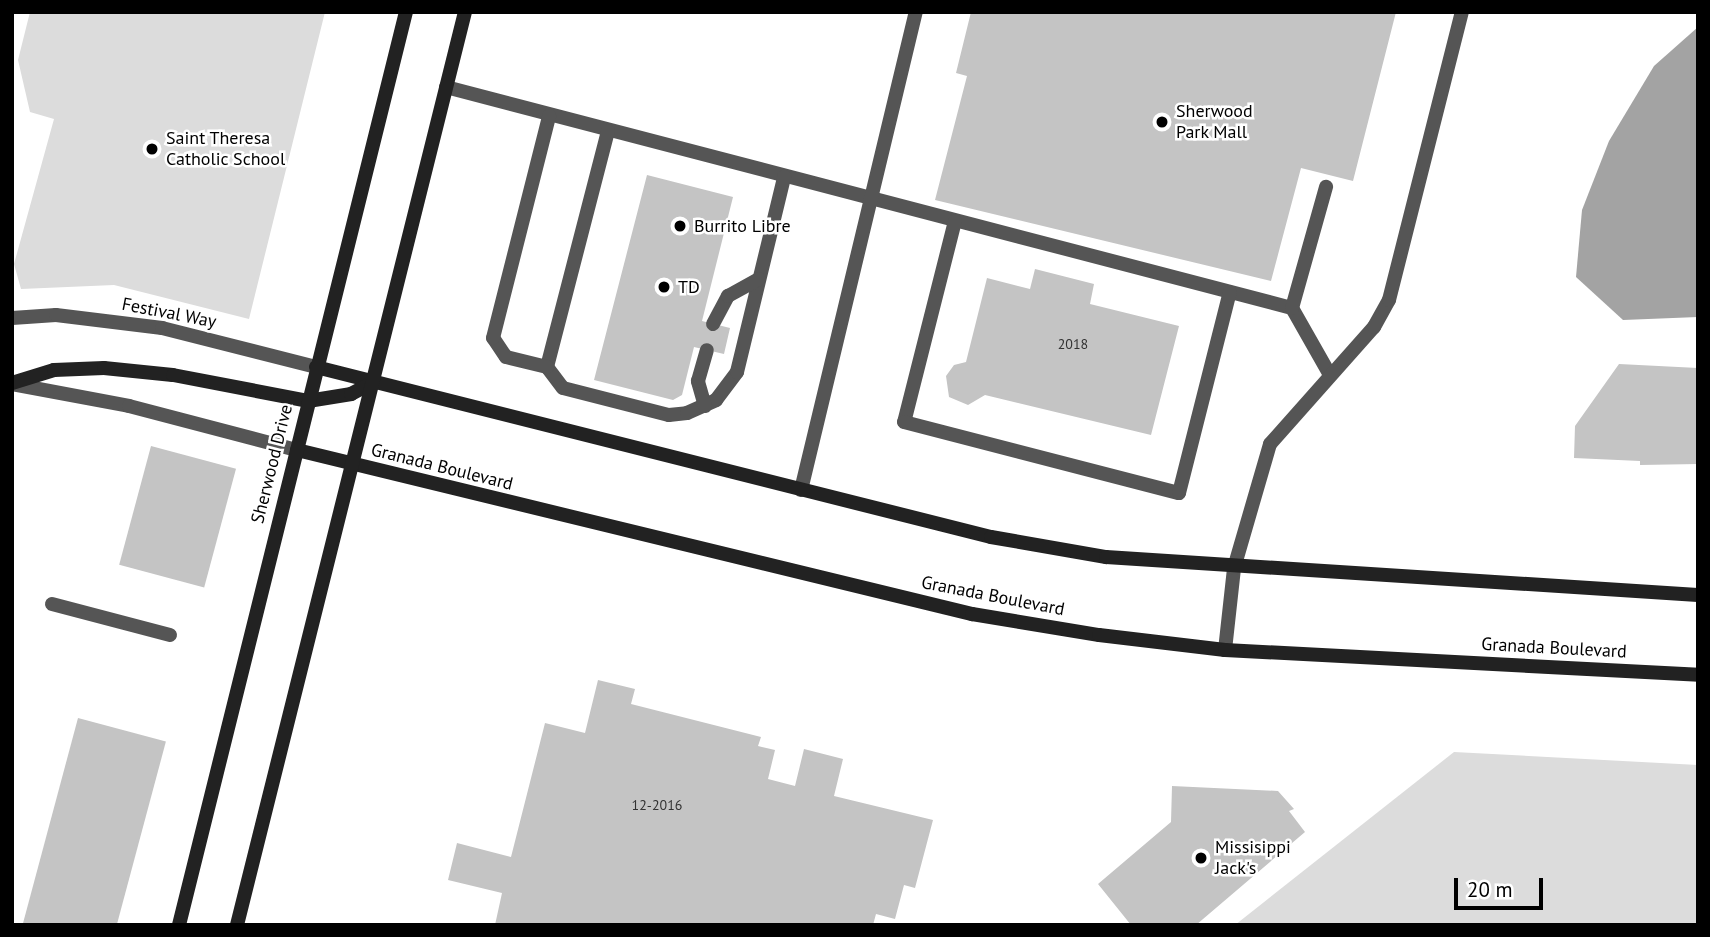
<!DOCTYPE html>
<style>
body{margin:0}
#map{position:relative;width:1710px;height:937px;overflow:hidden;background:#fff;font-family:"PT Sans",sans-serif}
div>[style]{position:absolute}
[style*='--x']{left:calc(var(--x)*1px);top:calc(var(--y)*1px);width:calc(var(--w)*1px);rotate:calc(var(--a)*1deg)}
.green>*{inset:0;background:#dcdcdc}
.water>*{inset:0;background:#a3a3a3}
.building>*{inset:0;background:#c4c4c4;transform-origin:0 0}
.lane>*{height:14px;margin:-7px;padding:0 7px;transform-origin:7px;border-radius:7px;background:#555}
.street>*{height:14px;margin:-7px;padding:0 7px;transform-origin:7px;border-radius:7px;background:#555}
.secondary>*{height:14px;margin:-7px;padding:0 7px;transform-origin:7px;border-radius:7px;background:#222}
.dots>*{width:19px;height:19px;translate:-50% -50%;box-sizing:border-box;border:4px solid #fff;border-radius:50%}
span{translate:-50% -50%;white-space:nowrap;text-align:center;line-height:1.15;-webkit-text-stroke:5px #fff;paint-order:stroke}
.number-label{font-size:14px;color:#313131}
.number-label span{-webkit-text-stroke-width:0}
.poi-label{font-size:18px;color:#000}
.left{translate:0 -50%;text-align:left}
.street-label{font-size:18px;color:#000}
.frame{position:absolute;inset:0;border:14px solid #000;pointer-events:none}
.scale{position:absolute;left:1454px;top:878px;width:89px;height:32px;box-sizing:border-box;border:4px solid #000;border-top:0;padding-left:9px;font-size:21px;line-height:24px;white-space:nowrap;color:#000;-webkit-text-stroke:5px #fff;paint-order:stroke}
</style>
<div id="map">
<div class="green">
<i style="clip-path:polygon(30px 12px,325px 12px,249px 319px,114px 285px,21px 289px,14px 264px,54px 119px,30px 112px,18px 60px)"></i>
<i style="clip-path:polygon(1454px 752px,1698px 765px,1698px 925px,1235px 925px)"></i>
</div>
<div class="water">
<i style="clip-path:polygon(1698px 27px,1698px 317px,1623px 320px,1576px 277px,1582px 210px,1609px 141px,1654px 66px)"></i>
</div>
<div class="building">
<i style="clip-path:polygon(971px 12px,1396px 12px,1353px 181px,1301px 168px,1271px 281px,935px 200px,967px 76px,956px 73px)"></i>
<i style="clip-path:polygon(647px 175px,733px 197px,702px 321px,730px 328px,724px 354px,694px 347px,682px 395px,673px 400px,594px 380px)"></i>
<i style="clip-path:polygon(1035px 269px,1094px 284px,1090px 304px,1179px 326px,1151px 435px,985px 395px,968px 405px,949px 397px,946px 376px,954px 365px,966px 362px,987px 278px,1030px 289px)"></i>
<i style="clip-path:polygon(1619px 364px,1698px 368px,1698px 464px,1640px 465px,1640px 461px,1574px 458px,1575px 426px)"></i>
<i style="left:151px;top:446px;width:88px;height:123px;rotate:15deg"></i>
<i style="clip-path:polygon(598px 680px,635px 689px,631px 704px,761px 737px,758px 746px,775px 750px,768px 779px,795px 786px,804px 749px,843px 759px,834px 796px,933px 820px,915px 888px,904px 885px,895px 919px,876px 914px,873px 925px,495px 925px,502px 893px,448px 880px,457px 843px,511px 857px,545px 723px,585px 733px)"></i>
<i style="left:78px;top:718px;width:91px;height:213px;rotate:15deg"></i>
<i style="clip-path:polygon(1172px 786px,1278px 791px,1294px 809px,1289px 811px,1305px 832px,1196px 925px,1131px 925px,1098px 884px,1171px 822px)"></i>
</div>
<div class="lane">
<i style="--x:446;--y:87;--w:874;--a:14.64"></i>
<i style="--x:1292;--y:308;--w:77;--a:60.4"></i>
<i style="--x:608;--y:131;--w:244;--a:104.5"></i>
<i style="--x:547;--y:367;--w:26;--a:53"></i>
<i style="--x:563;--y:388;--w:109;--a:14.3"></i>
<i style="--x:669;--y:415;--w:18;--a:-6"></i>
<i style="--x:687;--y:413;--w:32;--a:-24"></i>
<i style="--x:716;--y:400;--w:35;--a:-53"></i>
<i style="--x:737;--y:372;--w:201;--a:-76.4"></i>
<i style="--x:955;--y:221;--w:207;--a:104.2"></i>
<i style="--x:904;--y:422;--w:284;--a:14.5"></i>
<i style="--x:1179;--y:493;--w:207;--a:-75.8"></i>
<i style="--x:1292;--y:308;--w:126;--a:-74.3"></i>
<i style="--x:713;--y:324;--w:32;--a:-62"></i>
<i style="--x:728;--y:296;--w:35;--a:-29"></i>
<i style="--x:547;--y:367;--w:42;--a:-166.3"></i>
<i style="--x:506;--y:357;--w:23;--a:-124"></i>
<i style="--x:493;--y:338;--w:229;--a:-75.8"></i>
<i style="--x:705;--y:406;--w:26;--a:-106"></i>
<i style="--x:698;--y:381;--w:32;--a:-74"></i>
<i style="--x:801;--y:490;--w:492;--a:-76.5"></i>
<i style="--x:52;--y:604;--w:122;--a:14.7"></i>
<i style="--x:1225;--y:650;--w:82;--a:-83.7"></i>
<i style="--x:1234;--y:568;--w:129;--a:-73.8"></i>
<i style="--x:1270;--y:444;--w:157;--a:-48.4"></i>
<i style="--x:1374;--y:327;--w:31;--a:-61"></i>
<i style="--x:1389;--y:300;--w:297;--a:-75.8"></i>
</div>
<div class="street">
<i style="--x:12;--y:318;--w:44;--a:-3.9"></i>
<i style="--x:56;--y:315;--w:107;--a:7"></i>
<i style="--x:162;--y:328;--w:159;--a:14.2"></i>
<i style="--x:12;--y:384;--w:119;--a:10.6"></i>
<i style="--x:129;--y:406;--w:174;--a:14.7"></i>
</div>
<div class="secondary">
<i style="--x:316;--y:367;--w:696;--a:14.14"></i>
<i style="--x:991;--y:537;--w:117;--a:9.9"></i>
<i style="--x:1106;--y:557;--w:593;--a:3.67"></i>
<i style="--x:12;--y:383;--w:44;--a:-17.2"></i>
<i style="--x:54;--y:370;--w:50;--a:-2.3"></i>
<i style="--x:104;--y:368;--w:69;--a:5.8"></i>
<i style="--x:173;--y:375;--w:137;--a:10.9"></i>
<i style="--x:308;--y:401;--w:44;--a:-9.2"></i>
<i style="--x:351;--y:394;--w:24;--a:-28"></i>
<i style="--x:297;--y:450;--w:695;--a:13.66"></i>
<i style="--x:972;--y:614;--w:129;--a:9.4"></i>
<i style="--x:1099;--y:635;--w:127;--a:6.8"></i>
<i style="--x:1225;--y:650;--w:474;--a:3"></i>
<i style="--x:179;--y:925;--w:941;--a:-76.04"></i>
<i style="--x:237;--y:925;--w:941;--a:-75.98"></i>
</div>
<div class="dots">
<i style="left:1162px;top:122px;background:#000"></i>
<i style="left:152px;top:149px;background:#000"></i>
<i style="left:680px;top:226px;background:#000"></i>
<i style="left:664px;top:287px;background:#000"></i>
<i style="left:1201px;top:858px;background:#000"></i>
</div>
<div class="number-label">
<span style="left:1073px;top:344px">2018</span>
<span style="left:657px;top:805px">12-2016</span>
</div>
<div class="poi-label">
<span class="left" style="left:1176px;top:122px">Sherwood<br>Park Mall</span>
<span class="left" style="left:166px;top:149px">Saint Theresa<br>Catholic School</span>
<span class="left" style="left:694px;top:226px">Burrito Libre</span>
<span class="left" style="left:678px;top:287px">TD</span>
<span class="left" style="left:1215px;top:858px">Missisippi<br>Jack's</span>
</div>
<div class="street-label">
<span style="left:169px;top:313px;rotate:11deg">Festival Way</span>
<span style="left:272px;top:464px;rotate:-76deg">Sherwood Drive</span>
<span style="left:442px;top:467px;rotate:14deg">Granada Boulevard</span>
<span style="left:993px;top:596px;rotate:11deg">Granada Boulevard</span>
<span style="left:1554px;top:648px;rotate:3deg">Granada Boulevard</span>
</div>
<div class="frame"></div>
<div class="scale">20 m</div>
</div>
